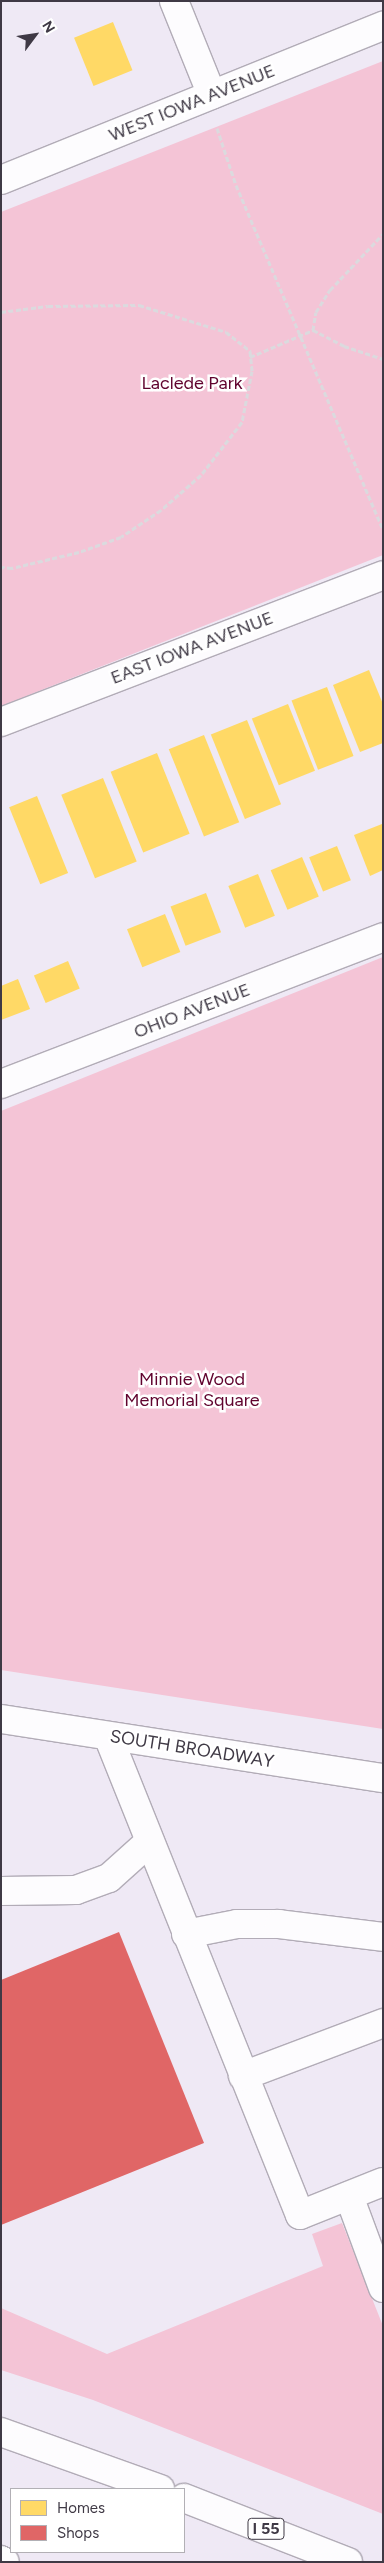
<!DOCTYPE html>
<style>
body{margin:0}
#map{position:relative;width:384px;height:2563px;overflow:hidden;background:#efe9f5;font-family:Figtree,sans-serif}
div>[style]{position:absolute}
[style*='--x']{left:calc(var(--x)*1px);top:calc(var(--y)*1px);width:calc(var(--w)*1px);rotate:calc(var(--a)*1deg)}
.green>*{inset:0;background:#f4c4d6}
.homes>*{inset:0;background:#ffd966;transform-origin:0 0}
.shops>*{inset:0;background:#e06666}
.path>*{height:3px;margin-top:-1.5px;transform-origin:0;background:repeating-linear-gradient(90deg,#dbdade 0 5px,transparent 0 7.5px)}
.roads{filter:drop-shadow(1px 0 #b2acb7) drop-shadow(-1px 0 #b2acb7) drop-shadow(0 1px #b2acb7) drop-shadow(0 -1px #b2acb7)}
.minor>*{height:28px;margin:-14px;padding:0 14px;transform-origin:14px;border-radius:14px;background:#fdfcfe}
.major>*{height:28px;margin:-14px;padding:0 14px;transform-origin:14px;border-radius:14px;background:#fdfcfe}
.highway>*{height:28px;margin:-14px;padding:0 14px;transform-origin:14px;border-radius:14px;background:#fdfcfe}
span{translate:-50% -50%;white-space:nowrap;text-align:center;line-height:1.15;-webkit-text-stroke:5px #fff;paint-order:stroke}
.shield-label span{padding:1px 4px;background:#fff;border:1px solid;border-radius:4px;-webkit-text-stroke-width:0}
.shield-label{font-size:16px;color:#3f3945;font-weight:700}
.street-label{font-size:18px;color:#3f3945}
.park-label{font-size:18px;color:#60032e}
.frame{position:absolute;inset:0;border:2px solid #3f3945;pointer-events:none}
.legend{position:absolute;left:10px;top:2488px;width:175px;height:65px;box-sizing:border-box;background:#fff;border:1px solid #b2b0b5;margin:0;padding:6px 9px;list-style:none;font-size:15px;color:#3f3945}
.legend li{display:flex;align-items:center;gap:10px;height:25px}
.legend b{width:25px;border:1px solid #b2b0b5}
.north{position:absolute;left:10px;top:10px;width:50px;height:50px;-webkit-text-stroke:4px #fff;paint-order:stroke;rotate:59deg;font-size:14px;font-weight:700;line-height:20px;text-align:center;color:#3f3945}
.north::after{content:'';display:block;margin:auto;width:18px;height:22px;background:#3f3945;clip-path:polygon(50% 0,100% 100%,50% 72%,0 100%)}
</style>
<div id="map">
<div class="green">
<i style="clip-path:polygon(383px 61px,383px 555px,1px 706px,1px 212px)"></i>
<i style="clip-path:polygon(383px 957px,383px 1729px,1px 1670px,1px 1111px)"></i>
<i style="clip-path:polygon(342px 2223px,383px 2326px,383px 2514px,93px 2400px,1px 2370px,1px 2308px,107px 2354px,323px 2266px,312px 2234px)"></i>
</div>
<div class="homes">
<i style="left:113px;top:22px;width:52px;height:42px;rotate:68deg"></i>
<i style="clip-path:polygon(369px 670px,383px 704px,383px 743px,360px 752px,333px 685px)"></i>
<i style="left:327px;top:687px;width:74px;height:38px;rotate:69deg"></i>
<i style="left:288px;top:704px;width:72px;height:39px;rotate:68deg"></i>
<i style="left:247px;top:720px;width:91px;height:39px;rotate:68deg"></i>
<i style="left:204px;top:735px;width:94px;height:38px;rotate:68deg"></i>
<i style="left:157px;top:753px;width:87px;height:50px;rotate:68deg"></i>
<i style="left:103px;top:778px;width:90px;height:45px;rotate:68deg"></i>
<i style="left:37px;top:796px;width:83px;height:30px;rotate:68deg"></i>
<i style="clip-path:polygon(382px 824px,383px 870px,370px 876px,354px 835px)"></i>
<i style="left:337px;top:846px;width:37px;height:30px;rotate:68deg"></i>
<i style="left:302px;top:857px;width:43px;height:34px;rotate:67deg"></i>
<i style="left:258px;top:874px;width:45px;height:32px;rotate:68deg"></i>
<i style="left:206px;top:893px;width:42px;height:38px;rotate:69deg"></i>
<i style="left:165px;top:914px;width:41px;height:41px;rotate:68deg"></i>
<i style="left:68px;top:961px;width:30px;height:37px;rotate:67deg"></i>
<i style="clip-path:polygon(18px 979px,30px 1009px,1px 1020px,1px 986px)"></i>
</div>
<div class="shops">
<i style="clip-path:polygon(119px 1932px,204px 2143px,1px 2225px,1px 1980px)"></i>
</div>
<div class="path">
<i style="--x:217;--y:128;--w:60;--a:71.6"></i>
<i style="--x:236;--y:185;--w:374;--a:66.9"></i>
<i style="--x:1;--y:312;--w:47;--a:-7.3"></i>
<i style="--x:48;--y:306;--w:91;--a:-0.6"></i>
<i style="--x:139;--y:305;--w:91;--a:17.2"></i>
<i style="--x:226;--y:332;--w:31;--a:38"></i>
<i style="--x:250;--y:351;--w:20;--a:84"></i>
<i style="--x:252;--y:371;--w:52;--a:101.1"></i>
<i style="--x:242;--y:422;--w:67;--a:127.7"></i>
<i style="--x:201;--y:475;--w:53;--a:138.8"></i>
<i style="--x:161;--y:510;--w:48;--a:146"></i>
<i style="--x:121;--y:537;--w:45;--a:160.3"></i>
<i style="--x:79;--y:552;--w:69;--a:166.6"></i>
<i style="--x:12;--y:568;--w:11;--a:-175"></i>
<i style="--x:313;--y:330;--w:18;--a:-81"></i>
<i style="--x:316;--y:312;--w:26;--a:-58"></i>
<i style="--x:330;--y:290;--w:77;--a:-46.6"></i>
<i style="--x:313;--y:330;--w:35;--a:27"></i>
<i style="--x:344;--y:346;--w:41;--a:18.4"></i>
<i style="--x:250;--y:357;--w:69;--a:-23.2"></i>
</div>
<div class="roads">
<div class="minor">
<i style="--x:174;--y:1;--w:101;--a:68"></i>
<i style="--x:1;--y:180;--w:412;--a:-22"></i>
<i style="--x:1;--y:722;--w:409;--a:-21"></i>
<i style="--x:1;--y:1084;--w:409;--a:-21"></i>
<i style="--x:108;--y:1736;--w:516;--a:68.16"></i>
<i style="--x:300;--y:2215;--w:89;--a:-21.7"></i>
<i style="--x:1;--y:1891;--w:75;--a:-0.8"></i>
<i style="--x:76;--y:1890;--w:35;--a:-20"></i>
<i style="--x:109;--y:1878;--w:52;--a:-41.9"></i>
<i style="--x:186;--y:1934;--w:52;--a:-11.1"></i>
<i style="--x:237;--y:1924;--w:42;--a:0"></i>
<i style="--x:279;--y:1924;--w:105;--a:7.1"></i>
<i style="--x:243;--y:2076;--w:150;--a:-20.7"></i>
<i style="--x:349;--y:2196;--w:98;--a:69.7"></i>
</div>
<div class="major">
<i style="--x:1;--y:1719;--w:387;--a:8.8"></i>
</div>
<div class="highway">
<i style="--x:1;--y:2432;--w:169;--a:19.7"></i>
<i style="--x:184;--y:2498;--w:176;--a:21.3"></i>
<i style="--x:1;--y:2560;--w:4;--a:27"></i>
</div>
</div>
<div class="shield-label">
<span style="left:266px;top:2529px">I 55</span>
</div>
<div class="street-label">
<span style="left:192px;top:103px;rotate:-22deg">WEST IOWA AVENUE</span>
<span style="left:192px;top:648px;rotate:-21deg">EAST IOWA AVENUE</span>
<span style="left:192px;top:1011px;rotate:-21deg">OHIO AVENUE</span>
<span style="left:192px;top:1749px;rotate:9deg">SOUTH BROADWAY</span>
</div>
<div class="park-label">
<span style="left:192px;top:383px">Laclede Park</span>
<span style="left:192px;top:1390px">Minnie Wood<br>Memorial Square</span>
</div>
<div class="frame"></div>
<ul class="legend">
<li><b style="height:14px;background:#ffd966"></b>Homes</li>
<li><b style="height:14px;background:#e06666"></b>Shops</li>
</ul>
<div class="north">N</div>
</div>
